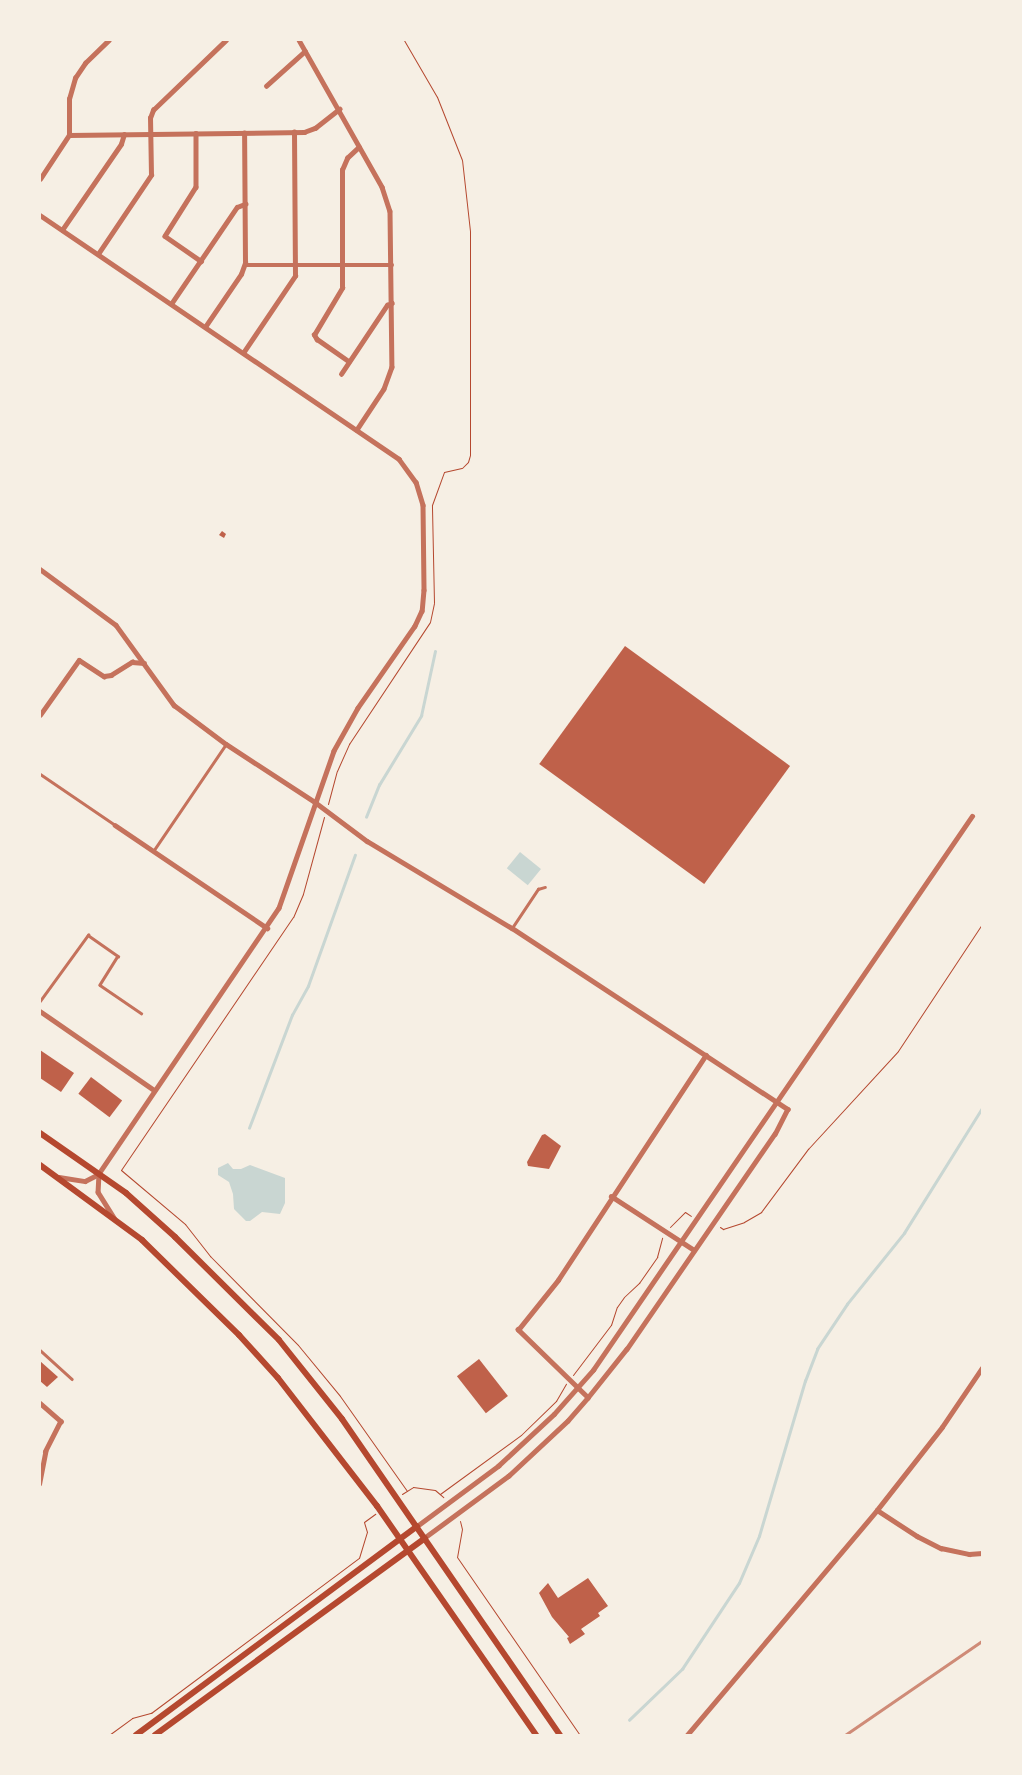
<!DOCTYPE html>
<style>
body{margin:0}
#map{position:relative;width:1022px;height:1775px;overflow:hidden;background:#f6efe4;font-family:Raleway,sans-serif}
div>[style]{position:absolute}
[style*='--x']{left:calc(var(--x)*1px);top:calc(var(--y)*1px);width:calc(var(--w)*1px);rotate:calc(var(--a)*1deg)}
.water>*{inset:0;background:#c9d6d2;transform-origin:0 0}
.stream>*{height:2.5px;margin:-1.25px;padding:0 1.25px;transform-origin:1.25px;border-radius:1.25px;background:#c9d6d2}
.building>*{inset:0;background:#bf614a;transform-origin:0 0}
.path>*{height:1px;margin:-0.5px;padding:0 0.5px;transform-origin:0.5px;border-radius:0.5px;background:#b5482f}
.service>*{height:2.5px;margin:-1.25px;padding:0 1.25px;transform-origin:1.25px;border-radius:1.25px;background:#c5725c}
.pedestrian>*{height:3px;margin:-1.5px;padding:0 1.5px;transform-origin:1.5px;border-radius:1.5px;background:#c5725c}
.minor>*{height:4.5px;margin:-2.25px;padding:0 2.25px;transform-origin:2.25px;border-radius:2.25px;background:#c5725c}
.secondary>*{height:6px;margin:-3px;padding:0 3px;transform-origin:3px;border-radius:3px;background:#b5482f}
.rail>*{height:2.5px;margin:-1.25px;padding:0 1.25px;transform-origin:1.25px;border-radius:1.25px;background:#cf8b77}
span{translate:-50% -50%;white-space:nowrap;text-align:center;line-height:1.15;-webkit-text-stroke:4.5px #f6efe4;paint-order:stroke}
.frame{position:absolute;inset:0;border:41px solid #f6efe4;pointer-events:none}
</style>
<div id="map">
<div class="water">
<i style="left:520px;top:852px;width:27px;height:21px;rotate:39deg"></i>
<i style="clip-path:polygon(228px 1163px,233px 1169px,241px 1169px,250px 1165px,285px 1178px,285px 1203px,280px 1214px,262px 1212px,250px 1221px,246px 1221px,234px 1209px,233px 1194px,229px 1182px,218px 1175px,218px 1168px)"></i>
</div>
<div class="stream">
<i style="--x:366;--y:817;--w:35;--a:-68"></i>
<i style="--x:379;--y:785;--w:81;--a:-58.7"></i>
<i style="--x:421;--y:716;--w:66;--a:-77.8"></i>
<i style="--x:249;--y:1128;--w:121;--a:-69.2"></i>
<i style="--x:292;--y:1015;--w:33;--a:-61"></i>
<i style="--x:308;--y:986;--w:139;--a:-70.3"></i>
<i style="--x:629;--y:1720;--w:74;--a:-43.9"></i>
<i style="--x:682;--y:1669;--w:103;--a:-56.5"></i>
<i style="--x:739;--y:1583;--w:51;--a:-66.9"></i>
<i style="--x:759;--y:1536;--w:162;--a:-73.5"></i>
<i style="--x:805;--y:1381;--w:34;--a:-69"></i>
<i style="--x:817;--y:1349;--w:54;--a:-56.3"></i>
<i style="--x:847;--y:1304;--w:91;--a:-51.2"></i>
<i style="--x:904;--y:1233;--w:147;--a:-58"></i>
</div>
<div class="building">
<i style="clip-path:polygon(222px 531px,226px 534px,224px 538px,219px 535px)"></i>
<i style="left:625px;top:646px;width:204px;height:146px;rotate:36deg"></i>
<i style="clip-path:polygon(40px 1050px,74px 1073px,61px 1092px,40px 1078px)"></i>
<i style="left:91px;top:1077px;width:39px;height:21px;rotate:37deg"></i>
<i style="clip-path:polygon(545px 1134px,561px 1146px,549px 1169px,528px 1166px,527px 1162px,542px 1135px)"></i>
<i style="left:479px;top:1359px;width:47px;height:28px;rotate:52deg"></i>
<i style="clip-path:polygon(40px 1361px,58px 1377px,47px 1387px,40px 1381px)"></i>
<i style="clip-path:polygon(588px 1578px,608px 1606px,598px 1613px,600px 1616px,581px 1629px,585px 1634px,570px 1644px,567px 1638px,569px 1637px,552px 1617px,539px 1593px,548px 1583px,558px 1598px)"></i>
</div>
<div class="path">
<i style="--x:328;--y:804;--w:34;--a:-75"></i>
<i style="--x:337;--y:771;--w:30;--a:-66"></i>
<i style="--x:349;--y:744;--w:146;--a:-56.4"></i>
<i style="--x:430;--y:622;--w:19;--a:-78"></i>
<i style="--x:434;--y:603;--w:98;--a:-91.2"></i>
<i style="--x:432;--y:505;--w:35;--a:-70"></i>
<i style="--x:444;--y:472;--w:18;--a:-13"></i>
<i style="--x:462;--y:468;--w:8;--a:-45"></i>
<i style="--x:468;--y:462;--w:7;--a:-74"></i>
<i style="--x:470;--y:455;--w:224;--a:-90"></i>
<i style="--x:470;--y:231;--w:71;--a:-96.4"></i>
<i style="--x:462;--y:160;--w:68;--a:-111.6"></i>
<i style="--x:437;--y:97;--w:66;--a:-120.1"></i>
<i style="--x:324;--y:817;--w:80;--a:105.3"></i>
<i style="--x:303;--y:894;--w:25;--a:113"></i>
<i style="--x:293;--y:917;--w:306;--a:124.2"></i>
<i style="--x:121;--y:1170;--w:84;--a:40.2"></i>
<i style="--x:185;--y:1224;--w:41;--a:52"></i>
<i style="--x:210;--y:1256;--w:125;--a:45.3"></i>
<i style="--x:298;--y:1345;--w:66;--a:50.5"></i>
<i style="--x:340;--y:1396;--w:116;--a:54.8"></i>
<i style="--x:670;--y:1227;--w:21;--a:-45"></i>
<i style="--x:685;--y:1212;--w:7;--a:34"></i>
<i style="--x:720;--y:1227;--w:4;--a:34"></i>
<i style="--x:723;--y:1229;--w:22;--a:-18"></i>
<i style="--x:744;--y:1222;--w:20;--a:-30"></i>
<i style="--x:761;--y:1212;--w:79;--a:-53.3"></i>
<i style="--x:808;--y:1149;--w:133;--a:-47.4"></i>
<i style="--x:898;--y:1051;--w:152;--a:-56.5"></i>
<i style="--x:573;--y:1375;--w:63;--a:-52.8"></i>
<i style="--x:611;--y:1325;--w:19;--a:-72"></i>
<i style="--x:617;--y:1307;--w:12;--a:-55"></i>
<i style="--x:624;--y:1297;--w:21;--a:-43"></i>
<i style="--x:639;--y:1283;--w:32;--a:-55"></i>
<i style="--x:657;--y:1257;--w:20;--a:-75"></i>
<i style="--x:402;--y:1494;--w:13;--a:-32"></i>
<i style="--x:413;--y:1487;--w:22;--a:8"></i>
<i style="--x:435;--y:1490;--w:11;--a:41"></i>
<i style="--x:440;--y:1494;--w:100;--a:-36.1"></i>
<i style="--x:521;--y:1435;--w:49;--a:-44.2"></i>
<i style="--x:556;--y:1401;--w:20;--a:-60"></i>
<i style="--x:460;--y:1521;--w:8;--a:76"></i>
<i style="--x:462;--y:1529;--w:28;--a:100"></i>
<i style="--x:457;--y:1557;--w:216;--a:55.4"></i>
<i style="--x:109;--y:1735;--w:29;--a:-36"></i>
<i style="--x:132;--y:1718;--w:20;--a:-15"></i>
<i style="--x:151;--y:1713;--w:259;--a:-36.7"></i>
<i style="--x:359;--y:1558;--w:27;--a:-73"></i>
<i style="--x:367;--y:1532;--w:10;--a:-107"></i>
<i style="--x:364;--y:1522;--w:14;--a:-36"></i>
</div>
<div class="service">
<i style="--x:154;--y:850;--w:128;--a:-55.8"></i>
<i style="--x:512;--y:928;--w:47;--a:-56.3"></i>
<i style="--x:538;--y:889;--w:7;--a:-16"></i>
<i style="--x:40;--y:1001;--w:82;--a:-54"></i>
<i style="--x:88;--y:935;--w:37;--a:35"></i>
<i style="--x:118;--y:956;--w:34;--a:122"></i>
<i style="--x:100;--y:985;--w:50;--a:34.3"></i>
<i style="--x:40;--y:1350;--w:43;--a:42.2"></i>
</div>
<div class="pedestrian">
<i style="--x:40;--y:774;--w:91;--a:34.2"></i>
</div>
<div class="minor">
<i style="--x:299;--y:40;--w:169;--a:60.5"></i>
<i style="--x:382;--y:187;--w:25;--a:72"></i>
<i style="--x:390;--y:211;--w:156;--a:89.3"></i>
<i style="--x:392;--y:367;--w:23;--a:110"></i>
<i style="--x:384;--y:389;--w:49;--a:123.4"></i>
<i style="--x:266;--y:86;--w:52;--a:-41.9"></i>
<i style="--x:196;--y:133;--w:54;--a:90"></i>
<i style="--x:196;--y:187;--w:58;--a:122.3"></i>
<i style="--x:165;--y:236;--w:44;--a:34.8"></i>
<i style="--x:69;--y:135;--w:235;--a:-0.7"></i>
<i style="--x:304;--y:132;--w:12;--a:-20"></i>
<i style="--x:315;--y:128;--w:31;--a:-38"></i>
<i style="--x:40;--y:179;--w:53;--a:-56.6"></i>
<i style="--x:69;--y:135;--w:36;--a:-90"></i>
<i style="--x:69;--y:99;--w:22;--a:-74"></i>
<i style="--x:75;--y:78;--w:18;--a:-56"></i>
<i style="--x:85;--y:63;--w:33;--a:-44"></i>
<i style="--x:40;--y:215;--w:434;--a:34.2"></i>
<i style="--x:399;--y:459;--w:29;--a:54"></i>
<i style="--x:416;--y:482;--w:24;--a:73"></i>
<i style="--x:423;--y:505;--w:85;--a:89.3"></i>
<i style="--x:424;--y:590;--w:21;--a:95"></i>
<i style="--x:422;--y:611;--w:17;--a:115"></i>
<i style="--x:415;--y:626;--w:100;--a:124.8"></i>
<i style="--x:358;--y:708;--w:49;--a:119.2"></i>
<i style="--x:334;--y:751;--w:166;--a:109.3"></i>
<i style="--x:279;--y:908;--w:321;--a:124.1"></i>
<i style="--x:99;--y:1174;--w:18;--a:93"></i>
<i style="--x:98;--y:1192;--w:31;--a:58"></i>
<i style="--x:62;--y:230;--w:104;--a:-55.5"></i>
<i style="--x:121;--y:144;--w:10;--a:-73"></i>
<i style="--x:98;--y:254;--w:95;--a:-56.1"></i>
<i style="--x:151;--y:175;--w:57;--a:-91"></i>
<i style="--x:150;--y:118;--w:9;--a:-69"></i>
<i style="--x:153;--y:110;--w:101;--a:-43.8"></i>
<i style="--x:245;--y:265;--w:147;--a:0"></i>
<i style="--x:171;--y:304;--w:117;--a:-55.8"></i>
<i style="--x:237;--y:207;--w:9;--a:-21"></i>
<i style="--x:205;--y:327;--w:64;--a:-55.8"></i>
<i style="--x:241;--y:274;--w:12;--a:-70"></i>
<i style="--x:245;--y:263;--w:130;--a:-90.4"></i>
<i style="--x:243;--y:353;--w:93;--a:-56"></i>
<i style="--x:295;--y:276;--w:144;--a:-90.4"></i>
<i style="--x:349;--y:362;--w:39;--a:-145"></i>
<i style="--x:317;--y:340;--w:6;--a:-121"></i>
<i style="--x:314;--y:335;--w:55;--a:-59.2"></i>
<i style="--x:342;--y:288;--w:118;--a:-90"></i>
<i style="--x:342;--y:170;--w:13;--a:-67"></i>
<i style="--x:347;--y:158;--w:16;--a:-43"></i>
<i style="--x:341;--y:374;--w:83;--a:-56.3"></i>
<i style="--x:387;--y:305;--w:5;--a:-22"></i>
<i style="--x:40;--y:569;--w:94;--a:36.4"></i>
<i style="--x:116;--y:625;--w:99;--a:54.1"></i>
<i style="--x:174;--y:705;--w:65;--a:36.9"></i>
<i style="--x:226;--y:744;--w:106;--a:33.1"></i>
<i style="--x:315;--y:802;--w:65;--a:36.9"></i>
<i style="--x:367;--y:841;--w:169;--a:31"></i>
<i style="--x:512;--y:928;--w:330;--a:33.3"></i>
<i style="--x:788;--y:1109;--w:28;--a:117"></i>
<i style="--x:775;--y:1134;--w:261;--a:124.5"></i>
<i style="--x:627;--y:1349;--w:63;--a:128.5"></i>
<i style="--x:588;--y:1398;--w:30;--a:131"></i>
<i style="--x:568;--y:1421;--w:81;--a:137"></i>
<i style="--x:509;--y:1476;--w:104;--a:143.6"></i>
<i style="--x:40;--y:715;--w:67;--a:-54.7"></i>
<i style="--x:79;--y:660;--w:30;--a:33"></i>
<i style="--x:104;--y:676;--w:7;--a:-8"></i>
<i style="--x:111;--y:675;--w:25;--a:-32"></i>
<i style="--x:132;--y:662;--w:12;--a:5"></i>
<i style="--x:115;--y:825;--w:184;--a:34.1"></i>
<i style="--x:40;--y:1011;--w:139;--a:34.7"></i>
<i style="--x:59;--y:1177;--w:26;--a:9"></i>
<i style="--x:85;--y:1181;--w:16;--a:-27"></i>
<i style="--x:611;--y:1196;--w:99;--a:33"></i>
<i style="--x:588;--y:1398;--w:98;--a:-135.8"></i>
<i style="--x:518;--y:1330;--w:64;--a:-51.3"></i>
<i style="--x:558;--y:1280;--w:269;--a:-56.7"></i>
<i style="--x:40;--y:1403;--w:28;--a:41"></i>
<i style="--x:61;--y:1421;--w:34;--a:117"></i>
<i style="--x:46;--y:1451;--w:33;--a:101"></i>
<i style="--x:877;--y:1510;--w:48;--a:33"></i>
<i style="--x:917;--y:1536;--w:27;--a:27"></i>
<i style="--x:941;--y:1548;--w:29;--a:12"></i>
<i style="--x:969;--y:1554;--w:13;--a:-4"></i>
<i style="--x:417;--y:1526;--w:101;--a:-36.5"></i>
<i style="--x:498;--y:1466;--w:76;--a:-42.9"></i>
<i style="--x:554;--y:1414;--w:59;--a:-48.4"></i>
<i style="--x:593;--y:1370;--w:671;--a:-55.62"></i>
<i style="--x:687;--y:1735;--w:294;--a:-49.8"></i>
<i style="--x:877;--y:1510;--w:105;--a:-51.9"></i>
<i style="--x:942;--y:1427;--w:71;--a:-55.9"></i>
</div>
<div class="secondary">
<i style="--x:40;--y:1133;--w:105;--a:34.9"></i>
<i style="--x:126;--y:1193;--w:66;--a:41.9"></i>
<i style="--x:175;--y:1237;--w:146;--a:44.7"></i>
<i style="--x:279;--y:1340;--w:101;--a:51.4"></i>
<i style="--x:342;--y:1419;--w:384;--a:55.4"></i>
<i style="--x:40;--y:1165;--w:127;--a:36.3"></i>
<i style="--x:142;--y:1240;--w:136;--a:44.4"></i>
<i style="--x:239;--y:1335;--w:58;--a:47.8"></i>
<i style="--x:278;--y:1378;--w:162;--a:52.3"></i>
<i style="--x:377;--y:1506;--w:279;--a:55.2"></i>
<i style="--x:136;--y:1735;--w:350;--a:-36.6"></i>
<i style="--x:155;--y:1735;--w:334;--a:-36.1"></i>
</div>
<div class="rail">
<i style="--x:845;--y:1735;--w:166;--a:-34.5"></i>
</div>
<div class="frame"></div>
</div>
